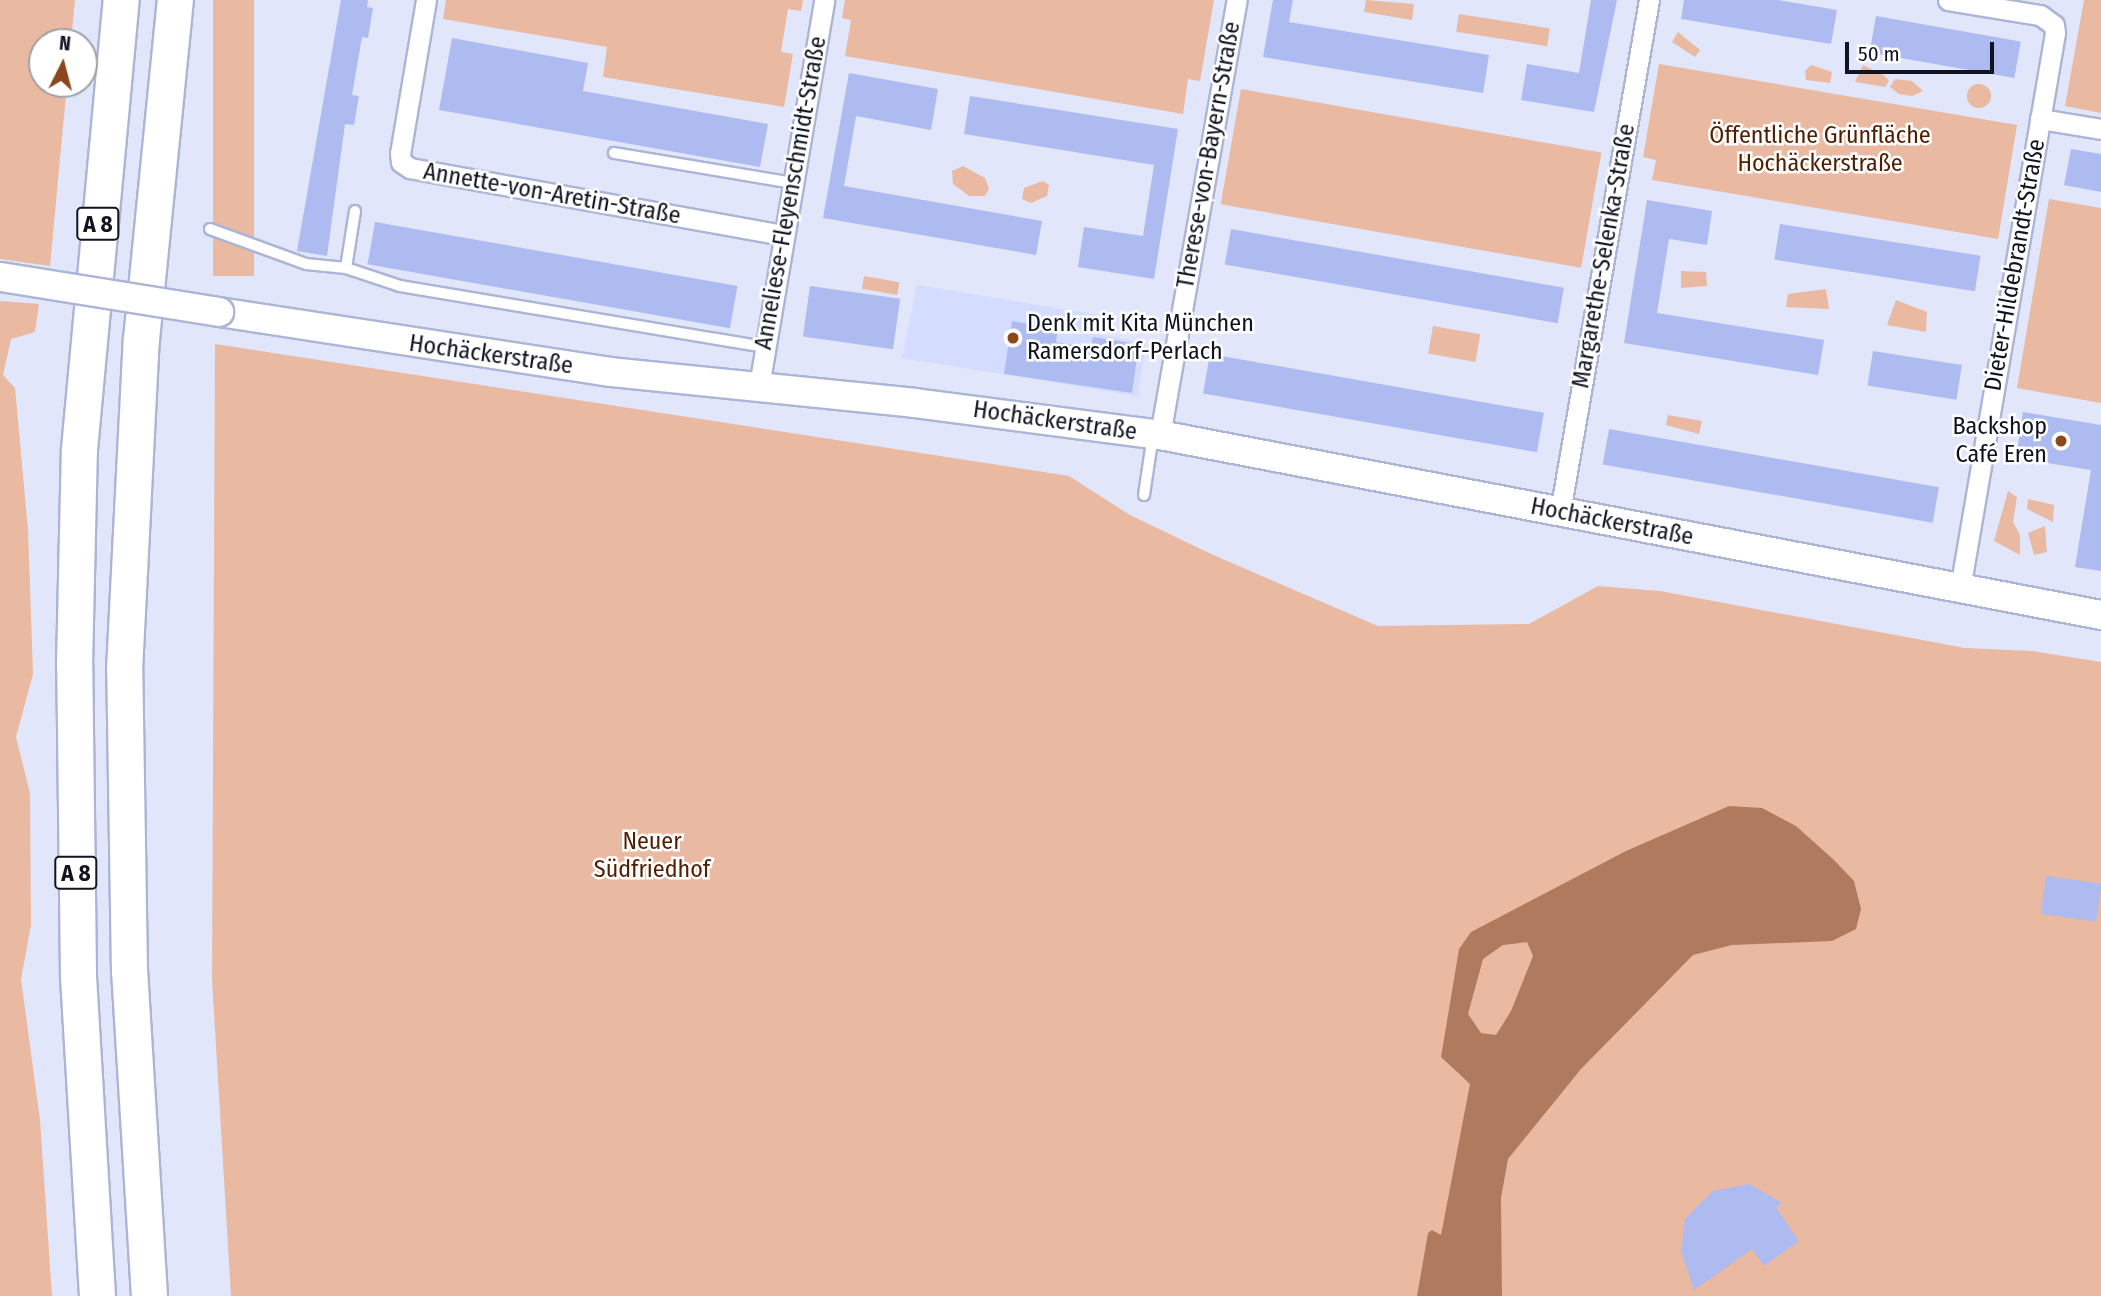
<!DOCTYPE html>
<meta charset="utf-8">
<style>
body{margin:0}
#map{position:relative;width:2101px;height:1296px;overflow:hidden;background:#e1e6fb;font-family:"Fira Sans Condensed",sans-serif}
div>[style]{position:absolute}
[style*='--x']{left:calc(var(--x)*1px);top:calc(var(--y)*1px);width:calc(var(--w)*1px);rotate:calc(var(--a)*1deg)}
.built>*{inset:0;background:#d4ddff}
.green>*{inset:0;background:#e9b9a1;transform-origin:0 0}
.round{border-radius:50%}
.water>*{inset:0;background:#b07a5f}
.building>*{inset:0;background:#adbbf0;transform-origin:0 0}
.roads{filter:drop-shadow(2px 0 #acb5d6) drop-shadow(-2px 0 #acb5d6) drop-shadow(0 2px #acb5d6) drop-shadow(0 -2px #acb5d6)}
.lane>*{height:10px;margin:-5px;padding:0 5px;transform-origin:5px;border-radius:5px;background:#fff}
.street>*{height:19px;margin:-9.5px;padding:0 9.5px;transform-origin:9.5px;border-radius:9.5px;background:#fff}
.secondary>*{height:28px;margin:-14px;padding:0 14px;transform-origin:14px;border-radius:14px;background:#fff}
.highway>*{height:35px;margin:-17.5px;padding:0 17.5px;transform-origin:17.5px;border-radius:17.5px;background:#fff}
.bridges{filter:drop-shadow(2px 0 #acb5d6) drop-shadow(-2px 0 #acb5d6) drop-shadow(0 2px #acb5d6) drop-shadow(0 -2px #acb5d6)}
.secondary-bridge>*{height:28px;margin:-14px;padding:0 14px;transform-origin:14px;border-radius:14px;background:#fff}
.dots>*{width:19px;height:19px;translate:-50% -50%;box-sizing:border-box;border:4px solid #fff;border-radius:50%}
span{translate:-50% -50%;white-space:nowrap;text-align:center;line-height:1.15;-webkit-text-stroke:5px #fff;paint-order:stroke}
.shield-label span{padding:2px 5px;background:#fff;border:2px solid;border-radius:5px;-webkit-text-stroke-width:0}
.shield-label{font-size:23px;color:#111420;font-weight:700}
.park-label{font-size:24px;color:#511f00}
.street-label{font-size:24px;color:#111420}
.poi-label{font-size:24px;color:#111420}
.left{translate:0 -50%;text-align:left}
.right{translate:-100% -50%;text-align:right}
.north{position:absolute;left:28px;top:28px;width:70px;height:70px;box-sizing:border-box;background:#fff;border:2px solid #a0a1a6;border-radius:50%;rotate:6deg;font-size:19px;font-weight:700;line-height:28px;text-align:center;color:#111420}
.north::after{content:'';display:block;margin:auto;width:24px;height:32px;background:#8b461c;clip-path:polygon(50% 0,100% 100%,50% 72%,0 100%)}
.scale{position:absolute;left:1845px;top:42px;width:149px;height:32px;box-sizing:border-box;border:4px solid #111420;border-top:0;padding-left:9px;font-size:21px;line-height:24px;white-space:nowrap;color:#111420;-webkit-text-stroke:5px #fff;paint-order:stroke}
</style>
<div id="map">
<div class="built">
<i style="clip-path:polygon(917px 285px,1098px 315px,1096px 334px,1146px 343px,1138px 396px,902px 358px)"></i>
</div>
<div class="green">
<i style="clip-path:polygon(0 0,75px 0,71px 42px,42px 42px,42px 84px,67px 84px,50px 266px,0 259px)"></i>
<i style="left:213px;top:0;width:41px;height:276px"></i>
<i style="clip-path:polygon(446px 0,803px 0,801px 11px,788px 9px,781px 52px,793px 54px,784px 107px,603px 77px,607px 47px,443px 19px)"></i>
<i style="clip-path:polygon(845px 0,1214px 0,1200px 81px,1188px 79px,1183px 114px,845px 56px,851px 20px,842px 18px)"></i>
<i style="clip-path:polygon(1366px 0,1414px 4px,1412px 20px,1364px 12px)"></i>
<i style="clip-path:polygon(2084px 0,2101px 0,2101px 113px,2065px 106px)"></i>
<i style="left:1459px;top:14px;width:92px;height:18px;rotate:9deg"></i>
<i style="clip-path:polygon(1678px 32px,1700px 50px,1695px 57px,1672px 42px)"></i>
<i style="clip-path:polygon(1659px 64px,2017px 125px,1998px 239px,1652px 180px,1656px 160px,1643px 157px)"></i>
<i style="clip-path:polygon(1811px 65px,1832px 72px,1830px 83px,1806px 80px,1805px 71px)"></i>
<i style="clip-path:polygon(1863px 65px,1885px 76px,1889px 81px,1885px 87px,1855px 82px)"></i>
<i style="clip-path:polygon(1895px 79px,1912px 81px,1923px 91px,1912px 96px,1899px 94px,1890px 87px)"></i>
<i class="round" style="left:1967px;top:84px;width:24px;height:24px"></i>
<i style="left:1241px;top:89px;width:366px;height:117px;rotate:10deg"></i>
<i style="clip-path:polygon(963px 166px,985px 178px,989px 189px,985px 196px,969px 196px,953px 184px,952px 171px)"></i>
<i style="clip-path:polygon(1043px 181px,1049px 185px,1047px 196px,1031px 203px,1022px 199px,1024px 188px)"></i>
<i style="clip-path:polygon(2049px 199px,2101px 208px,2101px 403px,2017px 388px)"></i>
<i style="clip-path:polygon(1681px 271px,1706px 272px,1707px 286px,1681px 288px)"></i>
<i style="left:864px;top:276px;width:36px;height:13px;rotate:10deg"></i>
<i style="clip-path:polygon(1826px 289px,1829px 309px,1786px 307px,1788px 294px)"></i>
<i style="clip-path:polygon(1896px 300px,1927px 312px,1926px 332px,1887px 325px)"></i>
<i style="clip-path:polygon(0 301px,39px 304px,35px 332px,11px 339px,3px 375px,15px 388px,28px 530px,33px 674px,16px 737px,30px 793px,31px 925px,21px 979px,40px 1120px,52px 1296px,0 1296px)"></i>
<i style="left:1433px;top:326px;width:48px;height:28px;rotate:10deg"></i>
<i style="clip-path:polygon(215px 344px,1069px 476px,1130px 515px,1211px 554px,1378px 626px,1529px 624px,1598px 586px,1660px 591px,1965px 648px,2032px 651px,2101px 662px,2101px 1296px,231px 1296px,212px 979px)"></i>
<i style="clip-path:polygon(1668px 415px,1702px 421px,1699px 434px,1666px 425px)"></i>
<i style="clip-path:polygon(2008px 491px,2017px 497px,2013px 522px,2020px 535px,2020px 555px,1994px 541px)"></i>
<i style="clip-path:polygon(2028px 499px,2054px 505px,2053px 522px,2027px 509px)"></i>
<i style="clip-path:polygon(2045px 526px,2047px 552px,2034px 555px,2028px 533px)"></i>
</div>
<div class="water">
<i style="clip-path:polygon(evenodd,1729px 806px,1762px 808px,1796px 826px,1834px 860px,1854px 881px,1861px 909px,1856px 929px,1832px 941px,1732px 945px,1693px 955px,1581px 1069px,1508px 1159px,1501px 1198px,1502px 1296px,1417px 1296px,1428px 1233px,1432px 1230px,1441px 1235px,1470px 1084px,1441px 1057px,1459px 949px,1471px 932px,1626px 851px,1729px 806px,1527px 942px,1533px 956px,1511px 1011px,1496px 1035px,1481px 1033px,1468px 1014px,1483px 959px,1503px 945px,1527px 942px)"></i>
</div>
<div class="building">
<i style="clip-path:polygon(341px 0,368px 0,367px 7px,373px 8px,368px 38px,362px 37px,352px 95px,359px 96px,354px 125px,345px 124px,327px 256px,297px 251px)"></i>
<i style="clip-path:polygon(1273px 0,1293px 0,1289px 22px,1489px 55px,1483px 93px,1263px 57px)"></i>
<i style="clip-path:polygon(1591px 0,1617px 0,1594px 112px,1521px 100px,1527px 64px,1579px 73px)"></i>
<i style="clip-path:polygon(1684px 0,1778px 0,1837px 10px,1831px 44px,1681px 19px)"></i>
<i style="left:1876px;top:16px;width:147px;height:37px;rotate:10deg"></i>
<i style="clip-path:polygon(452px 38px,588px 63px,583px 91px,768px 124px,760px 167px,439px 110px)"></i>
<i style="clip-path:polygon(849px 73px,938px 89px,931px 130px,856px 116px,844px 186px,1042px 221px,1036px 255px,823px 218px)"></i>
<i style="clip-path:polygon(970px 96px,1178px 129px,1154px 279px,1078px 267px,1084px 227px,1143px 236px,1154px 165px,964px 134px)"></i>
<i style="clip-path:polygon(2071px 149px,2101px 154px,2101px 192px,2064px 185px)"></i>
<i style="clip-path:polygon(1647px 200px,1712px 211px,1707px 245px,1669px 239px,1657px 313px,1824px 340px,1818px 375px,1624px 343px)"></i>
<i style="left:375px;top:222px;width:368px;height:43px;rotate:10deg"></i>
<i style="left:1780px;top:224px;width:203px;height:36px;rotate:9deg"></i>
<i style="left:1231px;top:229px;width:338px;height:36px;rotate:10deg"></i>
<i style="left:810px;top:286px;width:91px;height:51px;rotate:8deg"></i>
<i style="clip-path:polygon(1012px 321px,1058px 329px,1056px 342px,1091px 348px,1093px 337px,1139px 344px,1132px 393px,1004px 374px)"></i>
<i style="left:1873px;top:351px;width:90px;height:35px;rotate:9deg"></i>
<i style="left:1210px;top:354px;width:339px;height:40px;rotate:10deg"></i>
<i style="clip-path:polygon(2023px 412px,2101px 425px,2101px 571px,2075px 567px,2091px 470px,2016px 458px)"></i>
<i style="left:1609px;top:429px;width:335px;height:36px;rotate:10deg"></i>
<i style="left:2046px;top:876px;width:56px;height:38px;rotate:8deg"></i>
<i style="clip-path:polygon(1749px 1184px,1782px 1203px,1776px 1208px,1799px 1241px,1764px 1266px,1752px 1249px,1694px 1290px,1681px 1251px,1685px 1219px,1713px 1191px)"></i>
</div>
<div class="roads">
<div class="lane">
<i style="--x:614;--y:153;--w:181;--a:9.5"></i>
<i style="--x:355;--y:211;--w:58;--a:99"></i>
<i style="--x:346;--y:268;--w:57;--a:18.4"></i>
<i style="--x:400;--y:286;--w:369;--a:9.5"></i>
<i style="--x:210;--y:229;--w:102;--a:20"></i>
<i style="--x:306;--y:264;--w:40;--a:5.7"></i>
<i style="--x:1144;--y:495;--w:48;--a:-81.5"></i>
<i style="--x:1151;--y:448;--w:12;--a:-59"></i>
</div>
<div class="street">
<i style="--x:426;--y:0;--w:155;--a:99.6"></i>
<i style="--x:400;--y:153;--w:9;--a:84"></i>
<i style="--x:401;--y:162;--w:11;--a:34"></i>
<i style="--x:410;--y:168;--w:380;--a:10.2"></i>
<i style="--x:1948;--y:0;--w:93;--a:9.3"></i>
<i style="--x:2040;--y:15;--w:17;--a:36"></i>
<i style="--x:2054;--y:25;--w:8;--a:83"></i>
<i style="--x:2055;--y:33;--w:564;--a:99.7"></i>
<i style="--x:2040;--y:119;--w:62;--a:9.3"></i>
<i style="--x:759;--y:386;--w:391;--a:-80.4"></i>
<i style="--x:1160;--y:435;--w:442;--a:-80"></i>
<i style="--x:1560;--y:512;--w:520;--a:-80.14"></i>
</div>
<div class="secondary">
<i style="--x:219;--y:312;--w:397;--a:8.7"></i>
<i style="--x:611;--y:372;--w:305;--a:5.8"></i>
<i style="--x:914;--y:403;--w:248;--a:7.4"></i>
<i style="--x:1160;--y:435;--w:958;--a:10.83"></i>
</div>
<div class="highway">
<i style="--x:97;--y:1296;--w:323;--a:-93.4"></i>
<i style="--x:78;--y:974;--w:309;--a:-90.7"></i>
<i style="--x:74;--y:665;--w:216;--a:-88.7"></i>
<i style="--x:79;--y:449;--w:451;--a:-84.7"></i>
<i style="--x:149;--y:1296;--w:325;--a:-93.5"></i>
<i style="--x:129;--y:972;--w:302;--a:-90.9"></i>
<i style="--x:124;--y:670;--w:331;--a:-87.1"></i>
<i style="--x:141;--y:339;--w:341;--a:-84.3"></i>
</div>
</div>
<div class="bridges">
<div class="secondary-bridge">
<i style="--x:1;--y:277;--w:221;--a:9.1"></i>
</div>
</div>
<div class="dots">
<i style="left:1013px;top:338px;background:#8b461c"></i>
<i style="left:2061px;top:441px;background:#8b461c"></i>
</div>
<div class="shield-label">
<span style="left:98px;top:224px">A 8</span>
<span style="left:76px;top:873px">A 8</span>
</div>
<div class="park-label">
<span style="left:1820px;top:150px">Öffentliche Grünfläche<br>Hochäckerstraße</span>
<span style="left:652px;top:856px">Neuer<br>Südfriedhof</span>
</div>
<div class="street-label">
<span style="left:1209px;top:155px;rotate:-80deg">Therese-von-Bayern-Straße</span>
<span style="left:791px;top:193px;rotate:-80deg">Anneliese-Fleyenschmidt-Straße</span>
<span style="left:552px;top:194px;rotate:10deg">Annette-von-Aretin-Straße</span>
<span style="left:1604px;top:256px;rotate:-80deg">Margarethe-Selenka-Straße</span>
<span style="left:2015px;top:265px;rotate:-80deg">Dieter-Hildebrandt-Straße</span>
<span style="left:491px;top:355px;rotate:8deg">Hochäckerstraße</span>
<span style="left:1055px;top:421px;rotate:8deg">Hochäckerstraße</span>
<span style="left:1612px;top:522px;rotate:11deg">Hochäckerstraße</span>
</div>
<div class="poi-label">
<span class="left" style="left:1027px;top:338px">Denk mit Kita München<br>Ramersdorf-Perlach</span>
<span class="right" style="left:2047px;top:441px">Backshop<br>Café Eren</span>
</div>
<div class="north">N</div>
<div class="scale">50 m</div>
</div>
